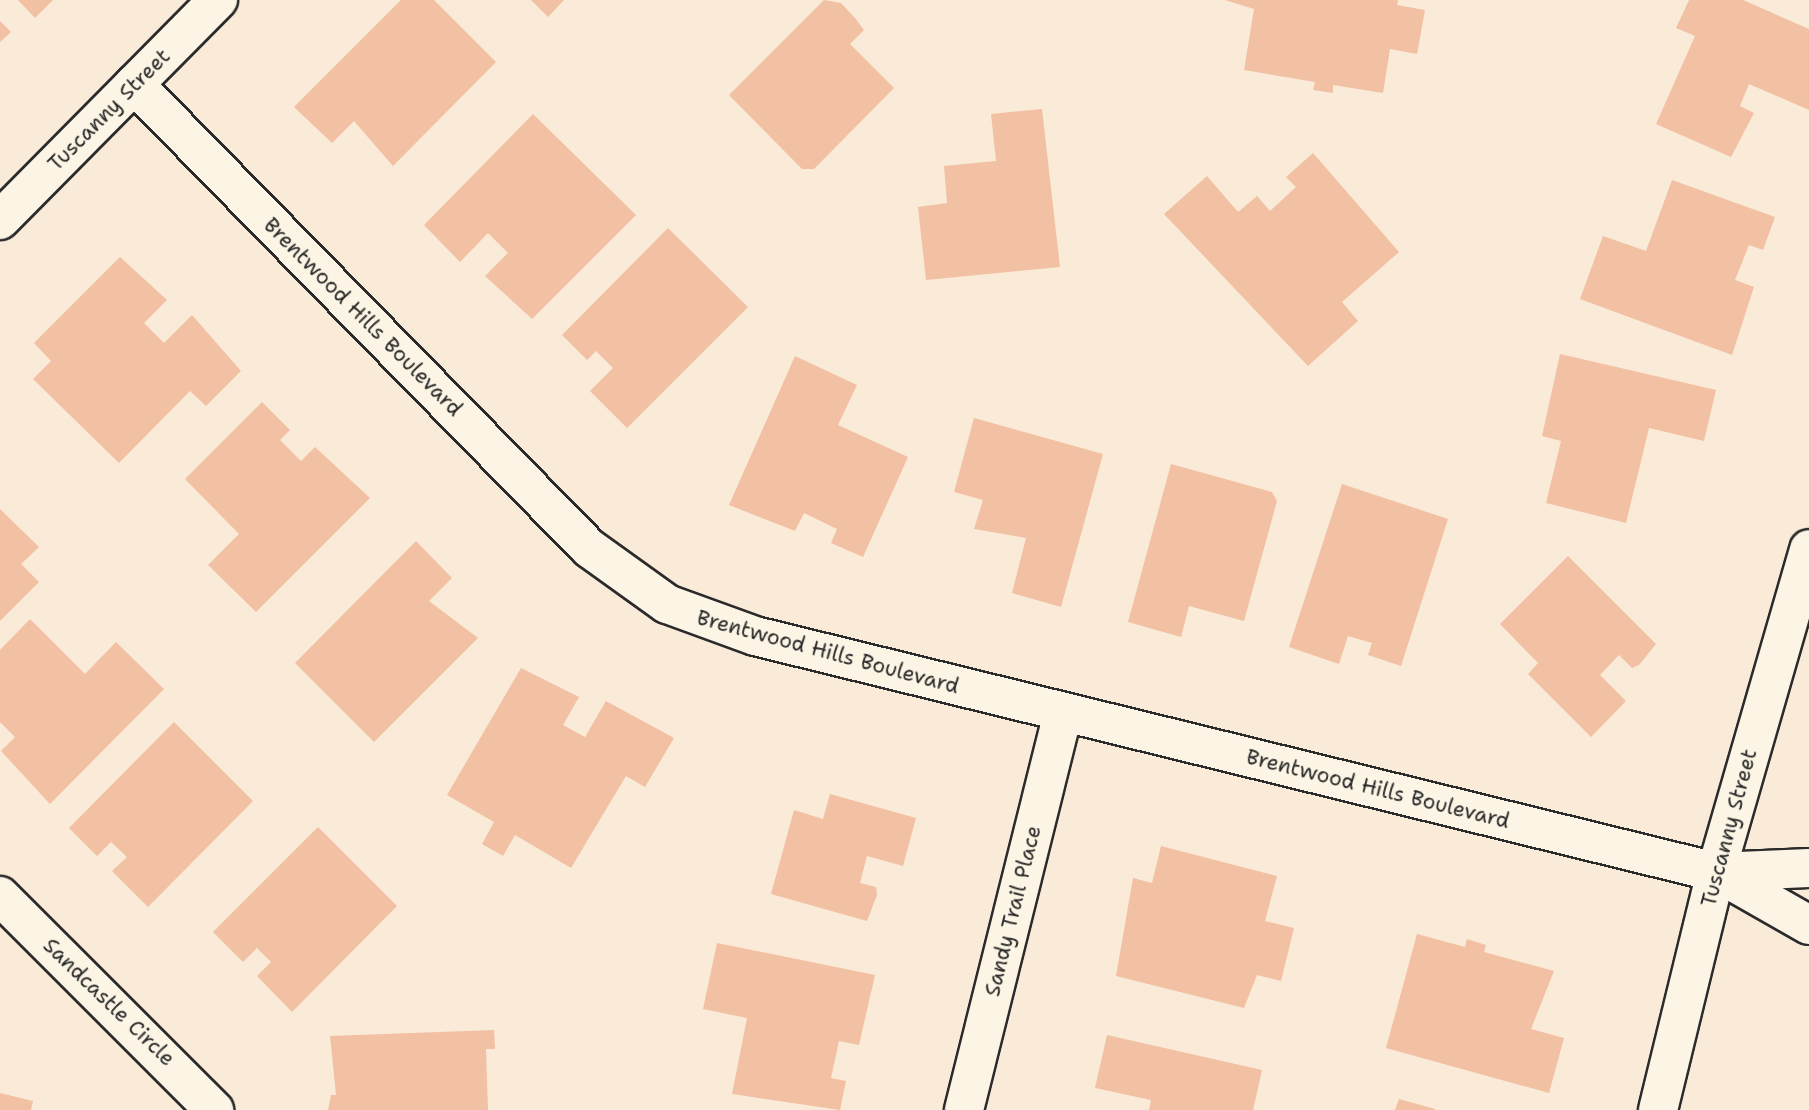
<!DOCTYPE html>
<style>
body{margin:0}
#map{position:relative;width:1809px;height:1110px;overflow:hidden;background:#faead8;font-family:"Shantell Sans",sans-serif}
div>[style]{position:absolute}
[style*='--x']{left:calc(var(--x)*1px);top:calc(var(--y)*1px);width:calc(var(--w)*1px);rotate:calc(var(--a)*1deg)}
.building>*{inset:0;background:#f2c0a2}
.roads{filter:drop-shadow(2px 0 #2b2b2b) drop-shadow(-2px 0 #2b2b2b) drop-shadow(0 2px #2b2b2b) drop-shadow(0 -2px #2b2b2b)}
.minor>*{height:38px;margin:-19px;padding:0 19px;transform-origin:19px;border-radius:19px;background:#fcf5e5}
span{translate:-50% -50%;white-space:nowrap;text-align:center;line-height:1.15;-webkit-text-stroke:6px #fcf5e5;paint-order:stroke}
.street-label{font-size:21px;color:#2b2b2b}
</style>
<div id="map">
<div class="building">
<i style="clip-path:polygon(18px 0,53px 0,35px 18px)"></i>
<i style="clip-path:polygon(401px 0,434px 0,496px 62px,393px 166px,354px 121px,332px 143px,294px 107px)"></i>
<i style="clip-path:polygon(531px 0,564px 0,548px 17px)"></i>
<i style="clip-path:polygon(824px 0,841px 3px,855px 18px,864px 30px,850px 44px,894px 88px,814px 169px,802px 169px,729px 95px)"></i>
<i style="clip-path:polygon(1225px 0,1398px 0,1397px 5px,1425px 10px,1417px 54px,1390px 49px,1383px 93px,1333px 85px,1333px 93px,1313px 90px,1315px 82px,1244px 70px,1254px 9px)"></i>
<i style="clip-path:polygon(1689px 0,1743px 0,1809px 29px,1809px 110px,1749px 84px,1740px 106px,1754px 113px,1731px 157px,1656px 124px,1695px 36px,1676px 28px)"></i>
<i style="clip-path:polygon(0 21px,11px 32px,0 42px)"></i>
<i style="clip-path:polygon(1042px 109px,1060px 267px,926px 280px,918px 207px,947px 203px,944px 166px,996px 161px,991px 114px)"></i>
<i style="clip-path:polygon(533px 114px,636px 215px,532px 319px,485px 276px,508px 253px,488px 233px,460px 262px,424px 225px)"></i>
<i style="clip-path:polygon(1313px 153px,1399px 252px,1342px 302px,1358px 321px,1308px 366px,1164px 214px,1207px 176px,1238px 212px,1257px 196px,1270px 211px,1296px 187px,1286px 177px)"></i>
<i style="clip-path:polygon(1672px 180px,1775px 217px,1763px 250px,1749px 245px,1735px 280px,1754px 287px,1732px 355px,1580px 299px,1603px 236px,1646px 251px)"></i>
<i style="clip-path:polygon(668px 228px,748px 307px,627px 428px,590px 391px,613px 368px,596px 351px,587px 360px,562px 335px)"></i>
<i style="clip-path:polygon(120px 257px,167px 300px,144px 323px,164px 343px,192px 315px,241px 371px,206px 406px,190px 391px,119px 463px,33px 379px,51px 361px,34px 343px)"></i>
<i style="clip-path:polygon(1560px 354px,1716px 390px,1704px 441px,1649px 428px,1626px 523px,1546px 503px,1561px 441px,1542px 436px)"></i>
<i style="clip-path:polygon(795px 356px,857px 385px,838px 425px,908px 457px,863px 557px,831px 543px,837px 529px,804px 513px,795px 531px,729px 505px)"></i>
<i style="clip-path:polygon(262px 402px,290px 430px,280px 440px,301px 461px,315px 447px,370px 498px,256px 612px,208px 565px,239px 534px,185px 479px)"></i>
<i style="clip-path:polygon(974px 418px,1103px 454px,1061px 607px,1012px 593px,1026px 538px,974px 529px,983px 500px,954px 492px)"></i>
<i style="clip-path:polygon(1171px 464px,1272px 492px,1277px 501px,1244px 621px,1189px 606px,1181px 637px,1128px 622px)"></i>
<i style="clip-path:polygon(1342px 484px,1448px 519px,1401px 666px,1368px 655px,1372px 643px,1348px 636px,1339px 664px,1289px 647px)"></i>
<i style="clip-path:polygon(0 509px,39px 547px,21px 564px,39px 582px,0 621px)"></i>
<i style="clip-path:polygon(416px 541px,452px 578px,429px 601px,478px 638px,374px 742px,295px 663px)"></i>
<i style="clip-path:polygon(1568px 556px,1656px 644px,1639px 665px,1632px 668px,1619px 655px,1600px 675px,1626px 701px,1591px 737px,1528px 674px,1538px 663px,1500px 624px)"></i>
<i style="clip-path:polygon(30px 619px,85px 674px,116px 642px,164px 689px,50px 804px,1px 751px,15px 737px,0 722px,0 650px)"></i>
<i style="clip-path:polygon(521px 668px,579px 697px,563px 725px,585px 737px,606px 701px,674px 738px,645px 787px,626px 776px,571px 868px,515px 835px,503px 856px,482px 844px,494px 822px,447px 795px)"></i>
<i style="clip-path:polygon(174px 722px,253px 801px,148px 907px,112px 871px,127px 857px,111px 842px,97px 856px,69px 828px)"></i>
<i style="clip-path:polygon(830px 794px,916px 818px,903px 866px,867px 856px,860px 883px,876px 887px,877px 895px,867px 921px,771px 894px,794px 810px,823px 819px)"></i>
<i style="clip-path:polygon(318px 827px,397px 906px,292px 1012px,257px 976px,271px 962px,257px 948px,243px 962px,213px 932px)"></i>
<i style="clip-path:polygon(1161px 846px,1277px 876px,1265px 921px,1294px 928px,1281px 981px,1257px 975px,1244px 1008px,1116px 976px,1133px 878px,1152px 883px)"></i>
<i style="clip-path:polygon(1417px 934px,1465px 947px,1467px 939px,1486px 945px,1484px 952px,1554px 971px,1531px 1029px,1564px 1038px,1549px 1093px,1386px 1048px)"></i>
<i style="clip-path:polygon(717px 943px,875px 975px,859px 1045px,839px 1041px,831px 1078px,846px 1081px,840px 1110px,732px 1094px,747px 1018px,703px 1009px)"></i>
<i style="clip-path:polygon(494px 1030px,495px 1049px,486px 1049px,488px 1110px,328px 1110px,331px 1095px,336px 1095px,330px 1036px)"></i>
<i style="clip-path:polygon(1107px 1035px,1262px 1070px,1253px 1110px,1149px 1110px,1151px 1100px,1095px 1088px)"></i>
<i style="clip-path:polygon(0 1093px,33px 1101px,31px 1110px,0 1110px)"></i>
<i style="clip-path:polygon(1399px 1099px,1435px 1109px,1435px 1110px,1395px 1110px)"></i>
</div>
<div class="roads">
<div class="minor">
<i style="--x:134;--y:84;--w:650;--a:45.56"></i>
<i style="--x:589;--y:548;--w:96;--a:35.7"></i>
<i style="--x:667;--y:604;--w:94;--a:20"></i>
<i style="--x:755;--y:636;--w:990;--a:13.8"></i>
<i style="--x:1716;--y:872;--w:93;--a:-2.5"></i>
<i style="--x:0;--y:220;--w:310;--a:-45.3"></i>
<i style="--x:1716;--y:872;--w:107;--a:29.7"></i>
<i style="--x:0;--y:896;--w:303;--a:45"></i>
<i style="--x:964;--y:1110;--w:410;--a:-76"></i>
<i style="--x:1658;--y:1110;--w:245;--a:-76.3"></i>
<i style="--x:1716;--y:872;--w:336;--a:-73.9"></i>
</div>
</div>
<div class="street-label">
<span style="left:109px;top:110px;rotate:-45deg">Tuscanny Street</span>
<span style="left:363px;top:317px;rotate:45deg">Brentwood Hills Boulevard</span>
<span style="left:828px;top:652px;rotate:15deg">Brentwood Hills Boulevard</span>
<span style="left:1378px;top:789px;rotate:14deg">Brentwood Hills Boulevard</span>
<span style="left:1729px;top:828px;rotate:-75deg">Tuscanny Street</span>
<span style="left:1013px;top:911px;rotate:-76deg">Sandy Trail Place</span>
<span style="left:109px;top:1002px;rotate:44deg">Sandcastle Circle</span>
</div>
</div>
